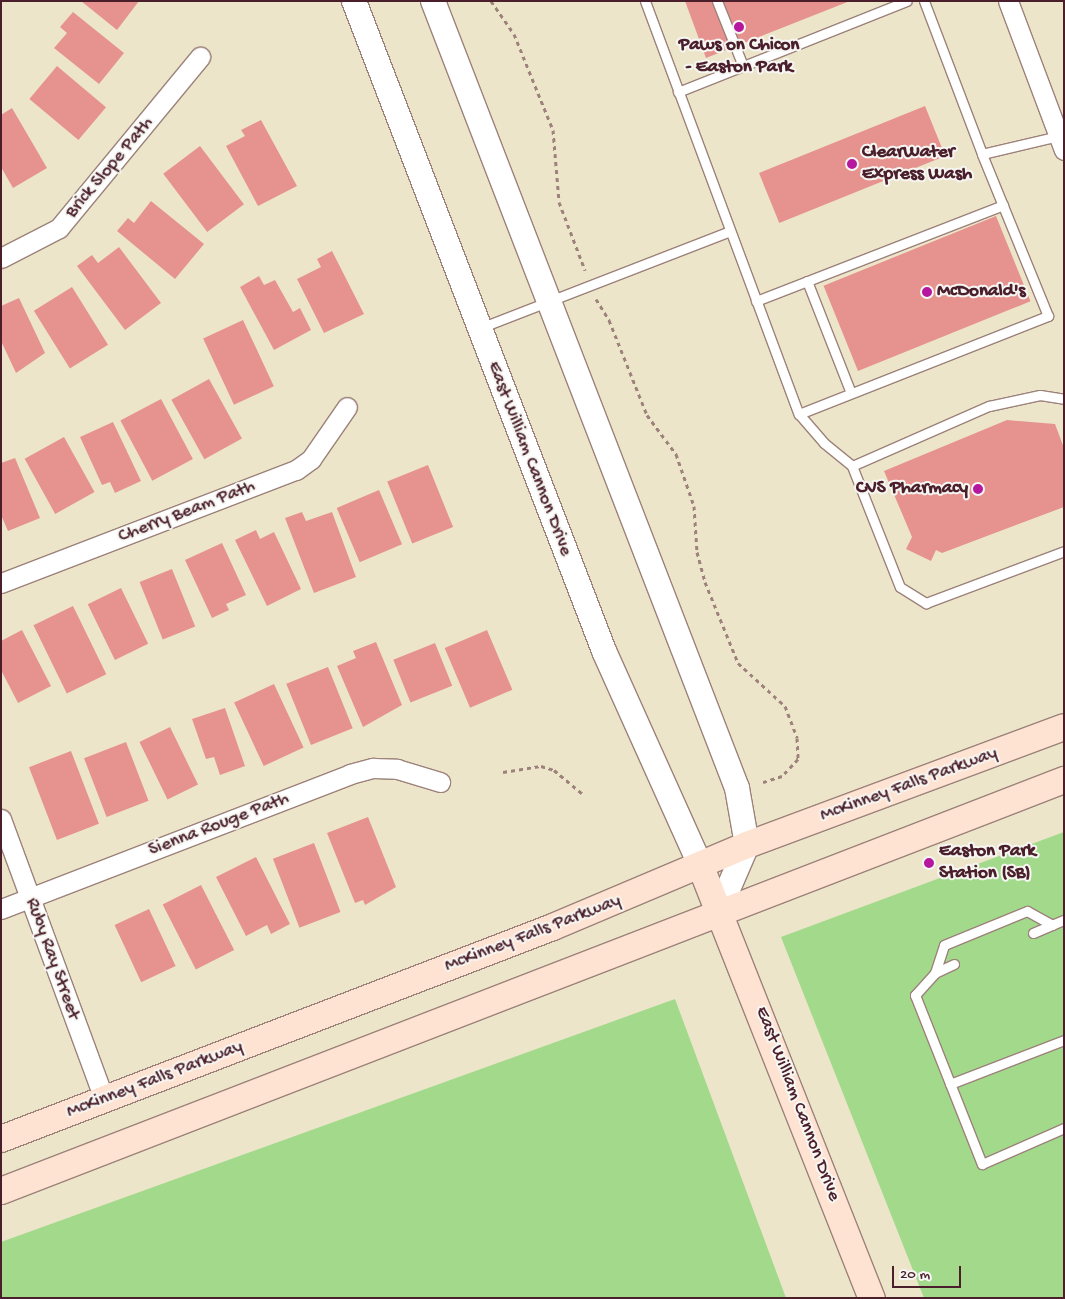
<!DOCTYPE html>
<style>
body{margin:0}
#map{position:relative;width:1065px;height:1299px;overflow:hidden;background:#ede5ca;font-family:"Gochi Hand",sans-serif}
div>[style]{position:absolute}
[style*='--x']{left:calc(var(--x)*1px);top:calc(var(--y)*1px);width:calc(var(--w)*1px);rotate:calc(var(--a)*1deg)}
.green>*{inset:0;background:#a2d98b}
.building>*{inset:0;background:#e69390;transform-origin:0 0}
.path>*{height:3px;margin-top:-1.5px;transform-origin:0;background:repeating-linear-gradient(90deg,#9c827a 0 4px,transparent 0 8px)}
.roads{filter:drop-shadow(1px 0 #9c827a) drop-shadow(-1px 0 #9c827a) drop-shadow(0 1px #9c827a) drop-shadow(0 -1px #9c827a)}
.service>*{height:9px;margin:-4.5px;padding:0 4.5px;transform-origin:4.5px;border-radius:4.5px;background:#fff}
.minor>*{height:19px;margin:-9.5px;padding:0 9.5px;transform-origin:9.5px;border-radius:9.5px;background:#fff}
.tertiary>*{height:24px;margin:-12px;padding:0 12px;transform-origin:12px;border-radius:12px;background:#fff}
.secondary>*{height:26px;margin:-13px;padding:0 13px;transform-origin:13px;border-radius:13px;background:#fee3d2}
.dots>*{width:14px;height:14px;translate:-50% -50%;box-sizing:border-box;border:2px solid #f6f6f2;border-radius:50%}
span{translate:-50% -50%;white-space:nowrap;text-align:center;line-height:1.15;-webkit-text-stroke:4px #f6f6f2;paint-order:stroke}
.poi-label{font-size:19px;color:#4a1f2b;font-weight:700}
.left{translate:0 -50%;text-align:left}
.right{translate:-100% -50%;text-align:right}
.street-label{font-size:19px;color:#4a1f2b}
.frame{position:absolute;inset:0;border:2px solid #4a1f2b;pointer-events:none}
.scale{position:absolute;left:892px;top:1266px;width:69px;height:22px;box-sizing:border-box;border:2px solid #4a1f2b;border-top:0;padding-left:6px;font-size:15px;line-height:18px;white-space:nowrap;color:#4a1f2b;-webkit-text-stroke:4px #f6f6f2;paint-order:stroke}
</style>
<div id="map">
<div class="green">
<i style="clip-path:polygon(1064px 832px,1064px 1298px,924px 1298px,781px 937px)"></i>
<i style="clip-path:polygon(675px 999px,786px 1298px,1px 1298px,1px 1242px)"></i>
</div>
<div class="building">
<i style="clip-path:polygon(81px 1px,139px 1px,117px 30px)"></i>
<i style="clip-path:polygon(685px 1px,850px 1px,706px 58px)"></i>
<i style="clip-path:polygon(73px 12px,124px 53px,99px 84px,54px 48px,67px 33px,60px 27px)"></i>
<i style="left:57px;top:66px;width:64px;height:43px;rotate:40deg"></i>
<i style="left:925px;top:106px;width:54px;height:179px;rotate:68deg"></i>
<i style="clip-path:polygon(12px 108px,47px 168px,13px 188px,1px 167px,1px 115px)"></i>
<i style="clip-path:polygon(261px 120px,297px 186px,258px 206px,226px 146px,245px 136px,241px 130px)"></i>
<i style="left:200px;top:146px;width:73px;height:46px;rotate:53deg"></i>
<i style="clip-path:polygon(151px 201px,204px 244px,175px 279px,117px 231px,128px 218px,134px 223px)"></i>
<i style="left:996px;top:216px;width:92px;height:186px;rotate:68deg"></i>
<i style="clip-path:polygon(119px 247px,161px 303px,125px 330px,77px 266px,92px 255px,98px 263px)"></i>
<i style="clip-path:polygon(332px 251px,364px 314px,324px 333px,297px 279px,321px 267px,317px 259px)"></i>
<i style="clip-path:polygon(259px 276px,264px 285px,275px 280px,293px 312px,300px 308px,311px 330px,274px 350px,240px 287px)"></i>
<i style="left:72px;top:287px;width:68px;height:45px;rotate:58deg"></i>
<i style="clip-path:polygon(19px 298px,45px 353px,16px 373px,1px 341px,1px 306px)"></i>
<i style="left:243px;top:320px;width:73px;height:44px;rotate:65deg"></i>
<i style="left:209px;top:379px;width:68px;height:43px;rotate:61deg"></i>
<i style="left:161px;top:399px;width:68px;height:46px;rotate:62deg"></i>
<i style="clip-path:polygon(1007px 420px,1055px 424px,1064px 448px,1064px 507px,942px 553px,936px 550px,931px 561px,906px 549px,912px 537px,884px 471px)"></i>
<i style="clip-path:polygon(113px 422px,141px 481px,115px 493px,110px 482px,102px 485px,80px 437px)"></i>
<i style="left:64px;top:437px;width:63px;height:45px;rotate:61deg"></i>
<i style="clip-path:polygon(15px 458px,40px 518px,8px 531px,1px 515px,1px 463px)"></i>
<i style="left:428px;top:465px;width:67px;height:44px;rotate:68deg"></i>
<i style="left:379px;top:490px;width:59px;height:46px;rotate:67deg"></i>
<i style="clip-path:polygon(302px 512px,306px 521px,332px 512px,356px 577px,314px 593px,285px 518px)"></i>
<i style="clip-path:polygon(256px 530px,260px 539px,274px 532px,301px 589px,267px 606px,235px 540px)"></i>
<i style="clip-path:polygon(222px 543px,246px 595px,226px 604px,229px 610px,212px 618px,185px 560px)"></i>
<i style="left:172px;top:569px;width:62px;height:35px;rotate:68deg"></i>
<i style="left:121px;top:588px;width:62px;height:37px;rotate:64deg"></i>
<i style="left:73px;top:606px;width:76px;height:44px;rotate:64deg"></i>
<i style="clip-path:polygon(22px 630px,51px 686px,18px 703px,1px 670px,1px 641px)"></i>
<i style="left:487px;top:630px;width:65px;height:46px;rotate:67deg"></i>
<i style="clip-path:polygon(376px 642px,402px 705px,363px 727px,337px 666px,356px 658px,353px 651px)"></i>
<i style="left:435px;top:643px;width:46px;height:45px;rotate:68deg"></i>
<i style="left:328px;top:667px;width:66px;height:45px;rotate:68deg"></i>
<i style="left:274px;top:684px;width:70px;height:44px;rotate:65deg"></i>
<i style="clip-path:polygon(225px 708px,245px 766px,220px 775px,214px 757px,206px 759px,192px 719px)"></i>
<i style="left:170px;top:727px;width:64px;height:34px;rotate:64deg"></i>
<i style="left:126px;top:742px;width:63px;height:45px;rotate:69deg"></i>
<i style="left:71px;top:751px;width:78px;height:45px;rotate:69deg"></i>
<i style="clip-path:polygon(368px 817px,396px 887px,365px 905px,363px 900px,355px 903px,327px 833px)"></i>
<i style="left:314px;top:843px;width:74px;height:44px;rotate:69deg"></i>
<i style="clip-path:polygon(256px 857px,290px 924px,271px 934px,267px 925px,246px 936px,216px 877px)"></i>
<i style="left:201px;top:885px;width:73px;height:43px;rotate:63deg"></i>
<i style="left:149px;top:909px;width:63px;height:38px;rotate:65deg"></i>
</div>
<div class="path">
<i style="--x:491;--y:1;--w:40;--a:55.1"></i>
<i style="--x:514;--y:34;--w:104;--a:67.9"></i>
<i style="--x:553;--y:130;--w:72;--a:85.2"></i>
<i style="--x:559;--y:202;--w:73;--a:69.1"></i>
<i style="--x:596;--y:299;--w:25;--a:58"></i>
<i style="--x:609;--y:320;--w:102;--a:68.2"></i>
<i style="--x:647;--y:415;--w:49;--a:53.4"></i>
<i style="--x:676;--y:454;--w:55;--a:70.9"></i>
<i style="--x:694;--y:506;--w:46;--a:86.3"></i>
<i style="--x:697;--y:552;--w:31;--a:75"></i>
<i style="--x:705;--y:582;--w:87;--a:67.8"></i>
<i style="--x:738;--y:663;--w:64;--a:42.5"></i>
<i style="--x:785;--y:706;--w:34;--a:69"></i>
<i style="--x:797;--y:738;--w:21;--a:87"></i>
<i style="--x:798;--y:759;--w:23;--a:133"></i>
<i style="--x:782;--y:776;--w:20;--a:162"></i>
<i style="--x:503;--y:772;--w:38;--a:-9"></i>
<i style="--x:541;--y:766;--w:14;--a:17"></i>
<i style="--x:554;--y:770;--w:38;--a:40"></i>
</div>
<div class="roads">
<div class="service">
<i style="--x:645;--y:1;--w:441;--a:69.6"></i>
<i style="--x:799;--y:414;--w:38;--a:49"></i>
<i style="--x:824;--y:443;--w:36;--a:39"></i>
<i style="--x:852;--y:466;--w:130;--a:68.4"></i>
<i style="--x:900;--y:587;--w:31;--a:32"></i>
<i style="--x:926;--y:603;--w:147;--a:-20.6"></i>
<i style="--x:717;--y:1;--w:70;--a:68.2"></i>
<i style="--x:924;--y:1;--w:164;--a:69.2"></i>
<i style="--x:982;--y:154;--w:78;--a:-13.3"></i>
<i style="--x:678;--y:92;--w:246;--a:-21.7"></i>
<i style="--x:807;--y:281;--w:120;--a:68.6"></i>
<i style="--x:756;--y:301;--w:265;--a:-21.2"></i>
<i style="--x:480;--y:328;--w:268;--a:-21.2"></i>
<i style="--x:799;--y:414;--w:268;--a:-21.5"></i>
<i style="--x:1048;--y:316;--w:175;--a:-112.2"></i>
<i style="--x:852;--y:466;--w:150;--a:-23.7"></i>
<i style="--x:989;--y:406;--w:52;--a:-12.2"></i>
<i style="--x:1040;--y:395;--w:24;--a:9"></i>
<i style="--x:1033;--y:933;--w:34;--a:-23"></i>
<i style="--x:954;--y:964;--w:21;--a:155"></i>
<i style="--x:935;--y:973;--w:30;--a:132"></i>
<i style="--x:915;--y:995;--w:182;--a:68.4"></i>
<i style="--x:982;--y:1164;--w:90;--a:-23.7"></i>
<i style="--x:935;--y:973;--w:29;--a:-72"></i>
<i style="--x:944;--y:945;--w:90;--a:-22.3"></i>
<i style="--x:1027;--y:911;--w:29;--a:29"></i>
<i style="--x:950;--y:1084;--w:122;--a:-21.1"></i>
</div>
<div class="minor">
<i style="--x:1008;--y:1;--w:159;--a:69.4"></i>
<i style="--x:1;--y:258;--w:65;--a:-27.3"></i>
<i style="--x:59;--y:228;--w:222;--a:-50.5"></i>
<i style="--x:1;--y:583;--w:316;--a:-21"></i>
<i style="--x:296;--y:470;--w:19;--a:-36"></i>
<i style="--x:311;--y:459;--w:63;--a:-55.3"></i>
<i style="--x:1;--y:819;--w:298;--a:69.8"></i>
<i style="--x:1;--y:909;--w:374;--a:-21.1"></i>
<i style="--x:350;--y:774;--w:24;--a:-15"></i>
<i style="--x:373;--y:768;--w:24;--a:2"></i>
<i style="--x:397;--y:769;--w:45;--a:16.8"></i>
</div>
<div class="tertiary">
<i style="--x:354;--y:1;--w:696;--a:68.96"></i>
<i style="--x:604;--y:651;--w:237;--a:65.8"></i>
<i style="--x:433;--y:1;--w:844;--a:68.88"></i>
<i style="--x:737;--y:788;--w:58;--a:80"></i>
<i style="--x:747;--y:845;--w:71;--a:113.3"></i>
</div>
<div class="secondary">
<i style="--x:701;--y:867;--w:464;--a:68.4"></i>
<i style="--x:1;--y:1139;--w:591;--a:-21.01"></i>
<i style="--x:553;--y:927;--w:211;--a:-22.9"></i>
<i style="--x:747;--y:845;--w:338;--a:-20.4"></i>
<i style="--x:1;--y:1191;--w:1140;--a:-21.14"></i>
</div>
</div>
<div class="dots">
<i style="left:739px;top:27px;background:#b5179e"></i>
<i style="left:852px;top:164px;background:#b5179e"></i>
<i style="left:927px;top:292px;background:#b5179e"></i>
<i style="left:978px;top:489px;background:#b5179e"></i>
<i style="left:929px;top:863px;background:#b5179e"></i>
</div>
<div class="poi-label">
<span style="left:739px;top:57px">Paws on Chicon<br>- Easton Park</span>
<span class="left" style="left:862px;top:164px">ClearWater<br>Express Wash</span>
<span class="left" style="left:937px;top:292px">McDonald's</span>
<span class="right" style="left:968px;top:489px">CVS Pharmacy</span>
<span class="left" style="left:939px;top:863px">Easton Park<br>Station (SB)</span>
</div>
<div class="street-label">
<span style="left:110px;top:168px;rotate:-50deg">Brick Slope Path</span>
<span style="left:529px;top:459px;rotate:69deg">East William Cannon Drive</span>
<span style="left:187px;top:512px;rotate:-21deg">Cherry Beam Path</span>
<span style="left:909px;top:785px;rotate:-20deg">McKinney Falls Parkway</span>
<span style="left:219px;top:825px;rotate:-21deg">Sienna Rouge Path</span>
<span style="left:533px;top:934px;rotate:-21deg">McKinney Falls Parkway</span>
<span style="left:52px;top:959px;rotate:70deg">Ruby Ray Street</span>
<span style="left:155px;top:1080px;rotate:-21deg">McKinney Falls Parkway</span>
<span style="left:797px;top:1104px;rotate:69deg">East William Cannon Drive</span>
</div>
<div class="frame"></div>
<div class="scale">20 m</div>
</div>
